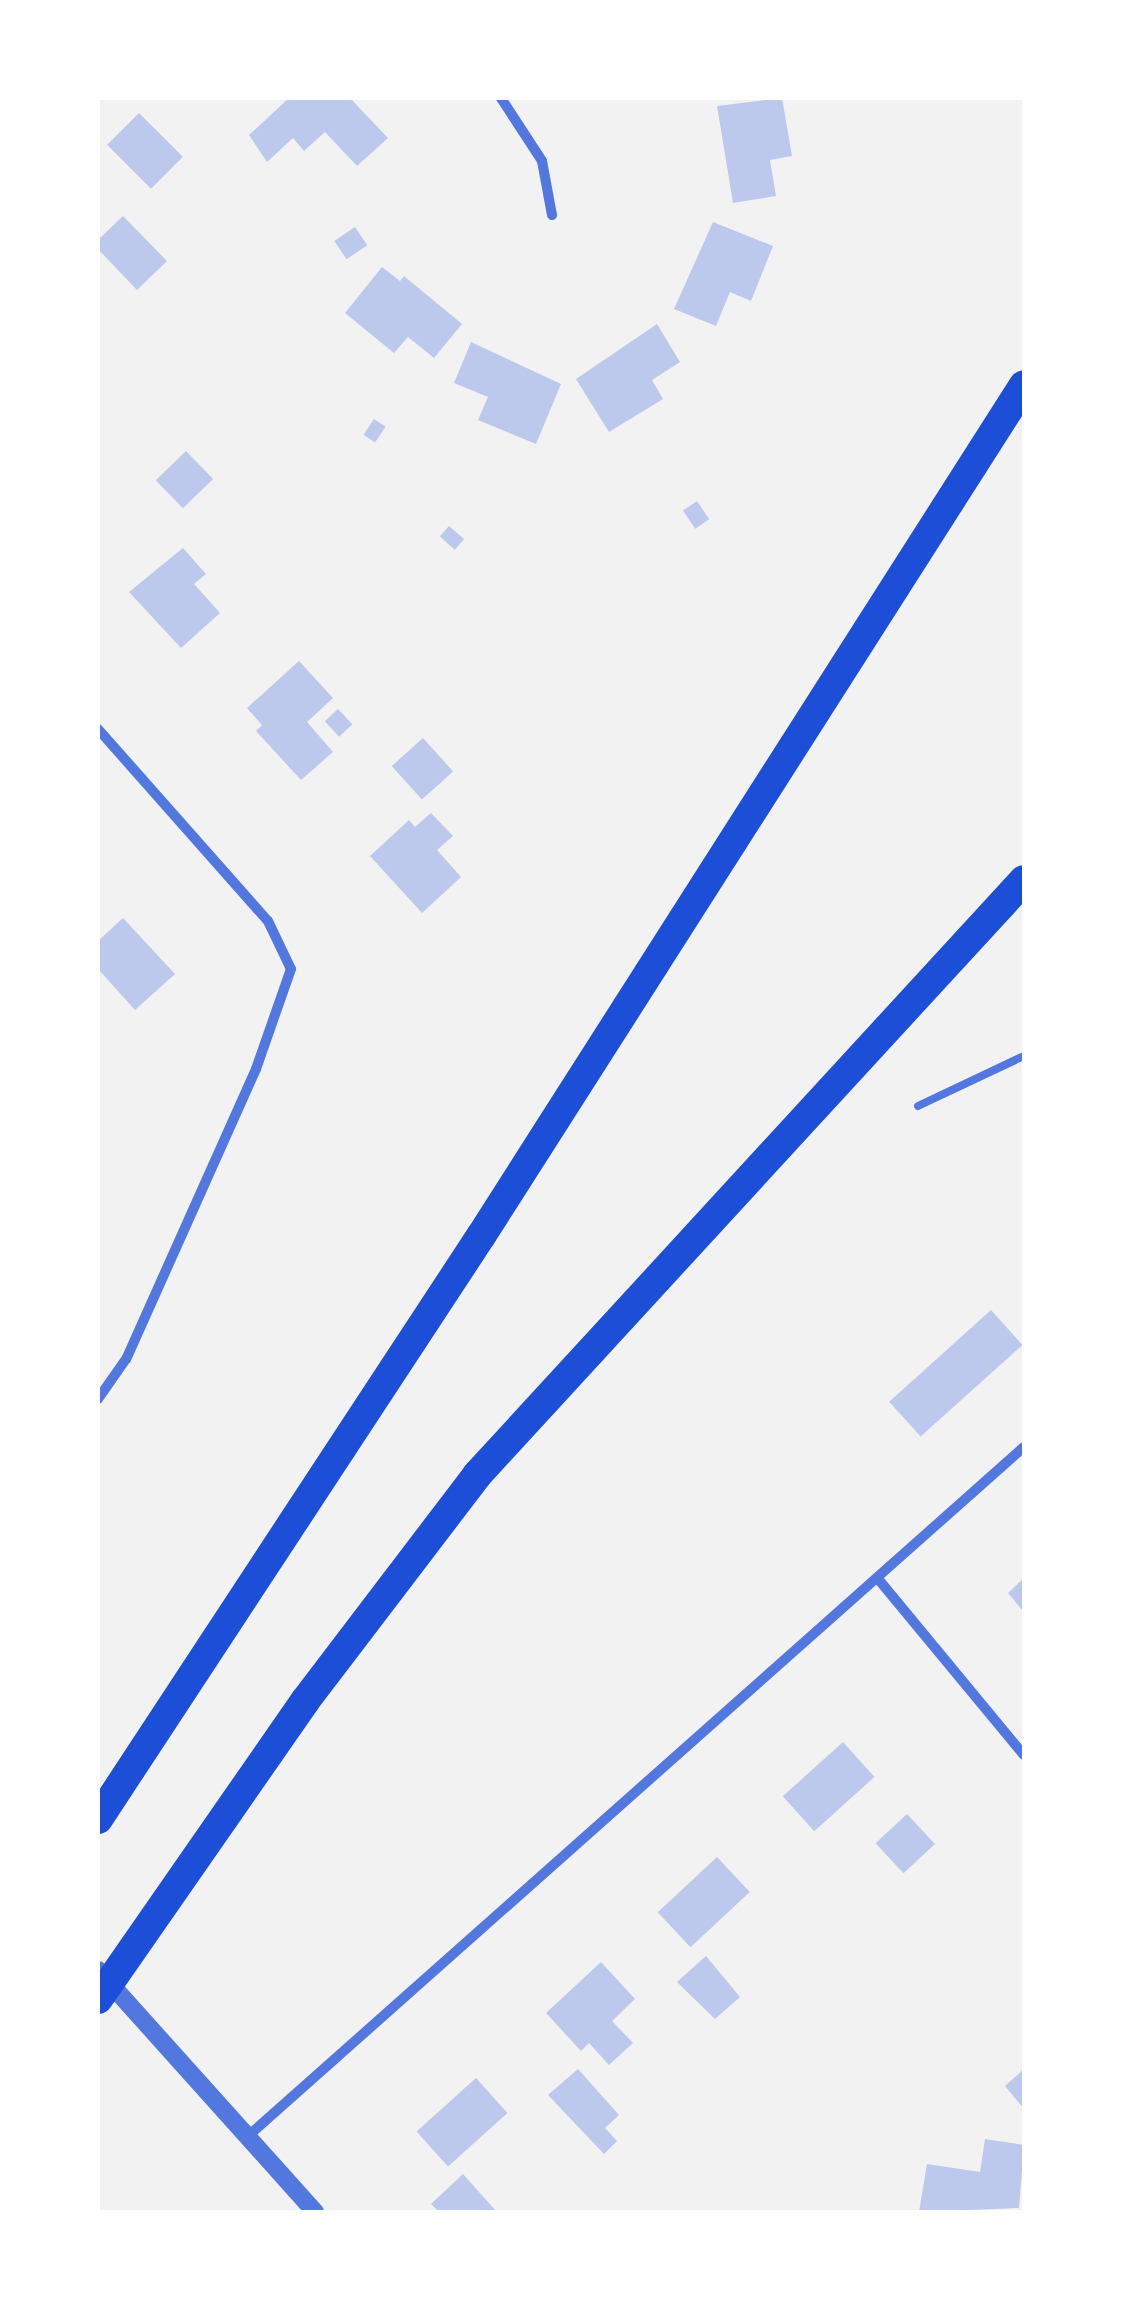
<!DOCTYPE html>
<style>
body{margin:0}
#map{position:relative;width:1122px;height:2310px;overflow:hidden;background:#f2f2f2;font-family:Spectral,serif}
div>[style]{position:absolute}
[style*='--x']{left:calc(var(--x)*1px);top:calc(var(--y)*1px);width:calc(var(--w)*1px);rotate:calc(var(--a)*1deg)}
.building>*{inset:0;background:#bdc9ec;transform-origin:0 0}
.service>*{height:8px;margin:-4px;padding:0 4px;transform-origin:4px;border-radius:4px;background:#5277de}
.minor>*{height:10px;margin:-5px;padding:0 5px;transform-origin:5px;border-radius:5px;background:#5277de}
.tertiary>*{height:18px;margin:-9px;padding:0 9px;transform-origin:9px;border-radius:9px;background:#5277de}
.motorway>*{height:30px;margin:-15px;padding:0 15px;transform-origin:15px;border-radius:15px;background:#1d4ed8}
span{translate:-50% -50%;white-space:nowrap;text-align:center;line-height:1.15;-webkit-text-stroke:9px #fff;paint-order:stroke}
.frame{position:absolute;inset:0;border:100px solid #fff;pointer-events:none}
</style>
<div id="map">
<div class="building">
<i style="clip-path:polygon(289px 98px,350px 98px,388px 138px,357px 166px,325px 132px,304px 151px,293px 138px,267px 162px,249px 135px)"></i>
<i style="clip-path:polygon(782px 98px,792px 156px,770px 160px,776px 196px,733px 203px,717px 106px)"></i>
<i style="left:139px;top:113px;width:62px;height:45px;rotate:45deg"></i>
<i style="clip-path:polygon(123px 216px,167px 261px,137px 290px,98px 249px,98px 240px)"></i>
<i style="clip-path:polygon(713px 222px,773px 246px,751px 301px,730px 292px,716px 326px,674px 309px)"></i>
<i style="left:355px;top:227px;width:22px;height:25px;rotate:56deg"></i>
<i style="clip-path:polygon(382px 267px,400px 281px,404px 276px,462px 324px,434px 358px,408px 337px,394px 353px,345px 313px)"></i>
<i style="clip-path:polygon(657px 324px,680px 362px,652px 380px,663px 399px,609px 432px,576px 379px)"></i>
<i style="clip-path:polygon(471px 342px,561px 384px,536px 444px,478px 420px,488px 397px,454px 383px)"></i>
<i style="left:374px;top:419px;width:14px;height:19px;rotate:34deg"></i>
<i style="left:186px;top:451px;width:39px;height:42px;rotate:46deg"></i>
<i style="left:697px;top:501px;width:22px;height:17px;rotate:56deg"></i>
<i style="left:449px;top:526px;width:20px;height:14px;rotate:41deg"></i>
<i style="clip-path:polygon(183px 548px,206px 574px,194px 584px,220px 613px,181px 648px,129px 592px)"></i>
<i style="clip-path:polygon(299px 661px,333px 698px,307px 722px,333px 752px,301px 780px,256px 731px,262px 725px,247px 708px)"></i>
<i style="left:338px;top:709px;width:21px;height:18px;rotate:47deg"></i>
<i style="left:423px;top:738px;width:45px;height:42px;rotate:48deg"></i>
<i style="clip-path:polygon(431px 813px,453px 836px,437px 850px,461px 877px,422px 913px,370px 856px,409px 820px,415px 827px)"></i>
<i style="clip-path:polygon(123px 918px,175px 974px,135px 1010px,98px 969px,98px 941px)"></i>
<i style="left:991px;top:1310px;width:47px;height:137px;rotate:48deg"></i>
<i style="clip-path:polygon(1024px 1578px,1024px 1612px,1008px 1593px)"></i>
<i style="left:843px;top:1742px;width:47px;height:81px;rotate:48deg"></i>
<i style="left:907px;top:1814px;width:41px;height:43px;rotate:47deg"></i>
<i style="left:717px;top:1857px;width:48px;height:81px;rotate:47deg"></i>
<i style="clip-path:polygon(706px 1956px,740px 1997px,715px 2019px,677px 1982px)"></i>
<i style="clip-path:polygon(601px 1962px,635px 1999px,612px 2021px,633px 2043px,609px 2065px,589px 2043px,581px 2051px,546px 2013px)"></i>
<i style="clip-path:polygon(578px 2069px,619px 2115px,605px 2128px,617px 2141px,604px 2154px,548px 2095px)"></i>
<i style="clip-path:polygon(1024px 2069px,1024px 2109px,1005px 2086px)"></i>
<i style="left:476px;top:2078px;width:47px;height:80px;rotate:48deg"></i>
<i style="clip-path:polygon(985px 2139px,1024px 2145px,1019px 2208px,919px 2212px,927px 2164px,980px 2172px)"></i>
<i style="clip-path:polygon(463px 2174px,496px 2211px,494px 2212px,439px 2212px,431px 2204px)"></i>
</div>
<div class="service">
<i style="--x:918;--y:1106;--w:117;--a:-25.3"></i>
</div>
<div class="minor">
<i style="--x:501;--y:98;--w:75;--a:56.9"></i>
<i style="--x:542;--y:161;--w:55;--a:79.5"></i>
<i style="--x:98;--y:729;--w:256;--a:48.5"></i>
<i style="--x:268;--y:921;--w:53;--a:64.4"></i>
<i style="--x:291;--y:969;--w:106;--a:109.3"></i>
<i style="--x:256;--y:1069;--w:318;--a:114.1"></i>
<i style="--x:126;--y:1359;--w:49;--a:125"></i>
<i style="--x:879;--y:1580;--w:227;--a:50.4"></i>
<i style="--x:247;--y:2137;--w:1039;--a:-41.61"></i>
</div>
<div class="tertiary">
<i style="--x:98;--y:1970;--w:325;--a:48.1"></i>
</div>
<div class="motorway">
<i style="--x:98;--y:1819;--w:698;--a:-56.7"></i>
<i style="--x:481;--y:1236;--w:1009;--a:-57.46"></i>
<i style="--x:98;--y:1999;--w:363;--a:-55.2"></i>
<i style="--x:305;--y:1701;--w:284;--a:-52.7"></i>
<i style="--x:477;--y:1475;--w:808;--a:-47.41"></i>
</div>
<div class="frame"></div>
</div>
